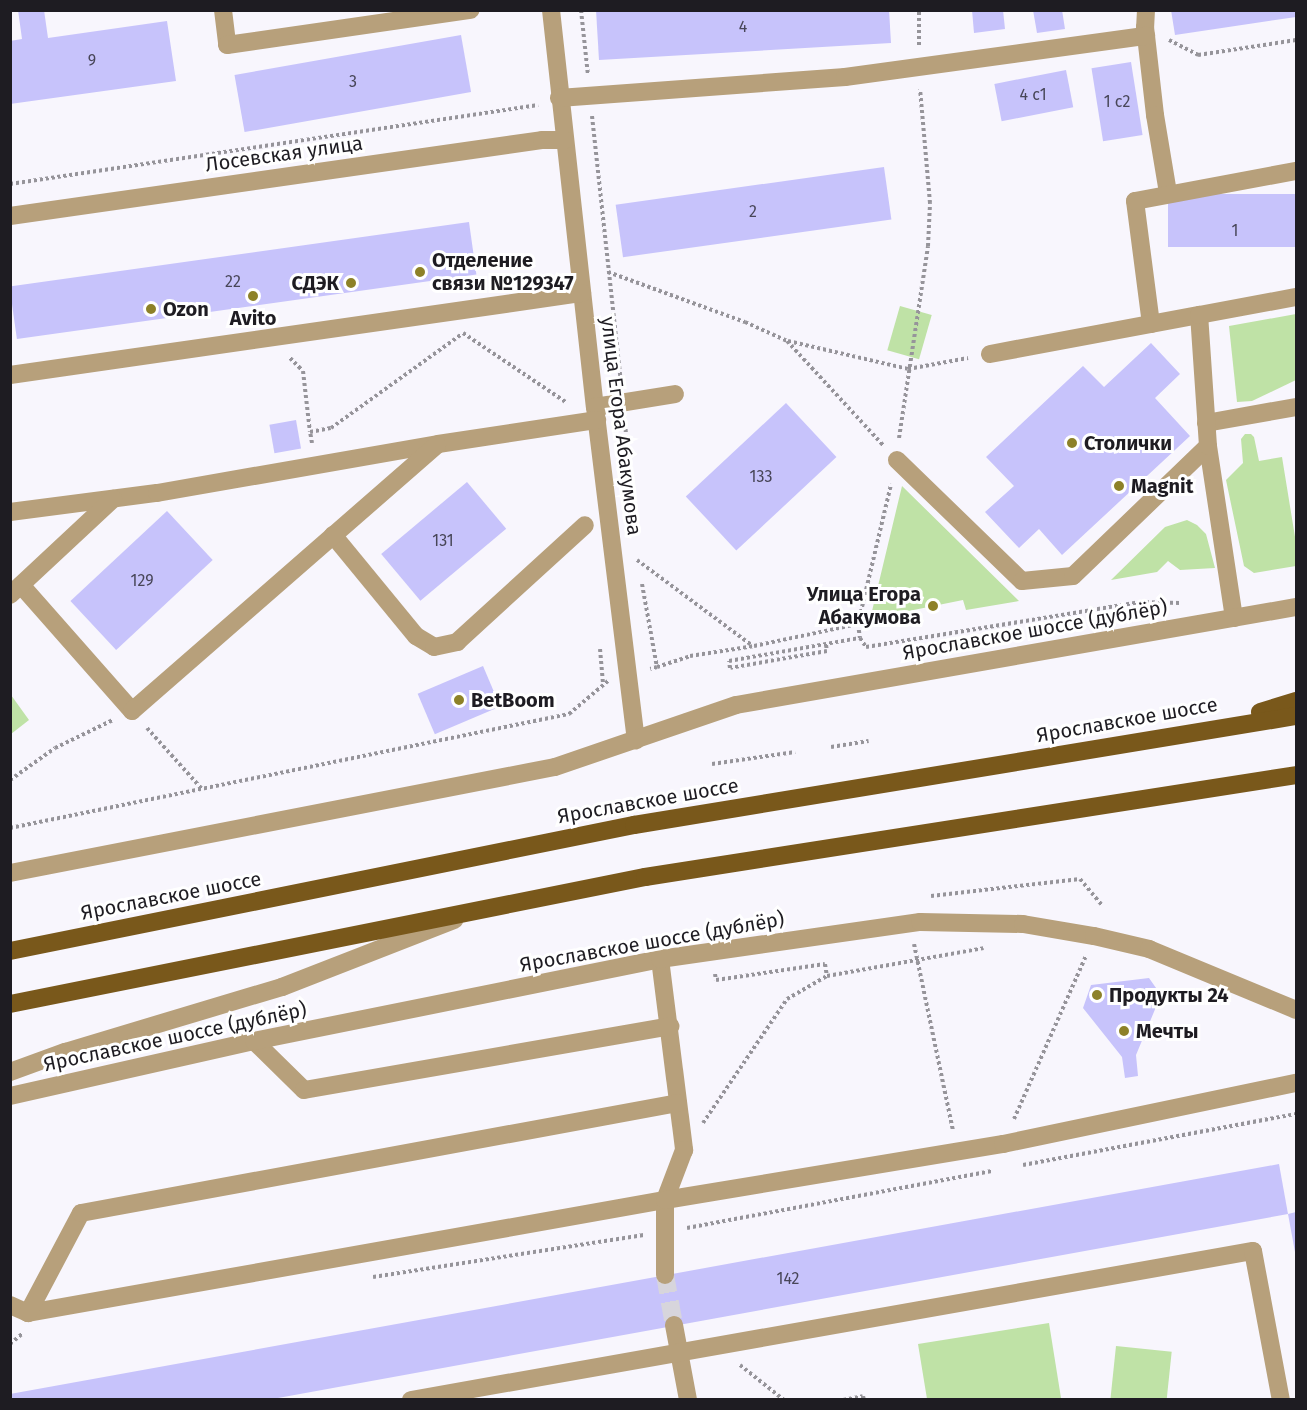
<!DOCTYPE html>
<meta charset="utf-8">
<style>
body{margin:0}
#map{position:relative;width:1307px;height:1410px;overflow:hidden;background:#f8f6fd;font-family:"Fira Sans",sans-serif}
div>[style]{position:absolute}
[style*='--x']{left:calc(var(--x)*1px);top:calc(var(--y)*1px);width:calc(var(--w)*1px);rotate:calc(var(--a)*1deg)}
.green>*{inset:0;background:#bfe2a6;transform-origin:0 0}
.building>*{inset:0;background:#c7c3fb;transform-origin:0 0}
.minor-tunnel>*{height:18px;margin-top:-9px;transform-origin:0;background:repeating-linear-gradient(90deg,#d7d5dc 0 18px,transparent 0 27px)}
.path>*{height:4px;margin-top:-2px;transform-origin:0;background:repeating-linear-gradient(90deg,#96949a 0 3px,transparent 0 6px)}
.minor>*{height:18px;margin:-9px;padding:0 9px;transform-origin:9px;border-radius:9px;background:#b7a07b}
.major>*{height:18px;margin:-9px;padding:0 9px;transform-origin:9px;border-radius:9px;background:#79581b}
.dots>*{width:16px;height:16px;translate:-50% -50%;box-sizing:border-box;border:3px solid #fff;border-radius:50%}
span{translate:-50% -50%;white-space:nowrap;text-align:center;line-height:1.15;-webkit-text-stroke:6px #fff;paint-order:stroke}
.number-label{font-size:16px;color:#484658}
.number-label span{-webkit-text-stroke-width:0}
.street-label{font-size:20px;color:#1e1c22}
.poi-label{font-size:20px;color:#1e1c22;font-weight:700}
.left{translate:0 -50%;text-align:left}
.right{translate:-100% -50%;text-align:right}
.frame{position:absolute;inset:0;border:12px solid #1e1c22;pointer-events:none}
</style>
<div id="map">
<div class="green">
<i style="left:900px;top:306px;width:33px;height:46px;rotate:16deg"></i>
<i style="clip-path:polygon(1296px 314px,1296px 380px,1252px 401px,1237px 402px,1229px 326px)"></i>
<i style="clip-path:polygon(1245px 434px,1251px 434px,1254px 437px,1259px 461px,1282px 457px,1296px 543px,1296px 566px,1254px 573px,1244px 566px,1226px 480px,1243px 463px,1241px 439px)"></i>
<i style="clip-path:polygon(902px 486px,1019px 601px,966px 610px,963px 600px,879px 617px,872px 611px)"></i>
<i style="clip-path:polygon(1187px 520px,1197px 525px,1206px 534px,1215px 568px,1180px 570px,1168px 561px,1157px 572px,1111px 580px,1165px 527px)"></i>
<i style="clip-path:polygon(11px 695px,29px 720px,11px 734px,10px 734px)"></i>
<i style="clip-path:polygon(1049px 1323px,1061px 1398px,927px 1399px,918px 1344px)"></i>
<i style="left:1116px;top:1346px;width:56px;height:53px;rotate:6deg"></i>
</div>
<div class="building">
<i style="clip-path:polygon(18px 10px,44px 10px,48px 38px,167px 21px,176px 81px,10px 104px,10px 41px,22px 39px)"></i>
<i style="clip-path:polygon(596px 10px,889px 10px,891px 43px,599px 60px)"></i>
<i style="clip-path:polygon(972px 10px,1003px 10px,1005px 29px,974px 33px)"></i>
<i style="clip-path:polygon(1033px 10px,1062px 10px,1065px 29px,1037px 33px)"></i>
<i style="clip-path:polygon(1171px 10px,1296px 10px,1296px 17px,1175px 35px)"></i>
<i style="left:461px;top:35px;width:58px;height:230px;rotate:80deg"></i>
<i style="left:1131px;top:62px;width:74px;height:40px;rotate:81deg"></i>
<i style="left:1066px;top:70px;width:38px;height:73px;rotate:79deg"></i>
<i style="left:884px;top:167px;width:53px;height:271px;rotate:82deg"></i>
<i style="left:1296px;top:194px;width:53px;height:128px;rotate:90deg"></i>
<i style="left:469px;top:222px;width:53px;height:464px;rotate:82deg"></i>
<i style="clip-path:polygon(1151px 343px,1180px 374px,1155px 398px,1190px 436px,1062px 555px,1039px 529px,1019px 548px,985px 512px,1014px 486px,986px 457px,1083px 366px,1104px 387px)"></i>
<i style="left:786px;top:403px;width:74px;height:137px;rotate:47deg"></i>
<i style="left:296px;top:420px;width:29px;height:27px;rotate:80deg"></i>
<i style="left:467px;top:482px;width:61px;height:112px;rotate:50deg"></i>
<i style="left:167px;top:511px;width:67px;height:132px;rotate:47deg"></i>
<i style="left:483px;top:666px;width:44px;height:71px;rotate:67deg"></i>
<i style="clip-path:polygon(1149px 978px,1161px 995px,1136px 1055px,1138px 1076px,1125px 1078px,1122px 1057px,1083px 1008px,1091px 985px)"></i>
<i style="clip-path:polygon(1279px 1164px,1288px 1214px,267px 1400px,10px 1400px,10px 1394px)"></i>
<i style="clip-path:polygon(1296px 1212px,1296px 1252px,1295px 1252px,1288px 1214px)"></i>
</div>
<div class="minor-tunnel">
<i style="--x:665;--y:1275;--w:51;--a:79.8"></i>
</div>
<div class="path">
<i style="--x:581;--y:10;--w:65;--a:83.9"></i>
<i style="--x:1169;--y:40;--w:33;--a:27"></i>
<i style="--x:1198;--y:55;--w:99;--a:-8.7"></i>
<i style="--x:919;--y:45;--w:35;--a:-90"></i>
<i style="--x:592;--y:116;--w:269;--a:83.8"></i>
<i style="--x:10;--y:184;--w:534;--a:-8.51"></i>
<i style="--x:608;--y:272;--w:146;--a:20.1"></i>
<i style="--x:745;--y:322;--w:46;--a:24.3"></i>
<i style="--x:787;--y:341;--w:143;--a:47.3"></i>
<i style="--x:463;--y:333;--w:125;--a:33.9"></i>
<i style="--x:788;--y:341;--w:123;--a:13.1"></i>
<i style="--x:908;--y:369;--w:61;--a:-10.4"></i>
<i style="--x:290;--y:358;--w:18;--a:45"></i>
<i style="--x:303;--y:371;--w:61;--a:83.5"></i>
<i style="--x:625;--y:423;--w:91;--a:85"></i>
<i style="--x:899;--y:438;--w:194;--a:-81.4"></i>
<i style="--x:928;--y:246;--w:43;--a:-87.3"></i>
<i style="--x:930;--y:203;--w:114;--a:-95"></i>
<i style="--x:312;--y:443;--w:11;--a:-100"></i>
<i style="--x:310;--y:432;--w:21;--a:-11"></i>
<i style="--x:331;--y:428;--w:161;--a:-35.7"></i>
<i style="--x:637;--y:560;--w:144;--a:36.6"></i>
<i style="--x:642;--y:584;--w:84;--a:79.8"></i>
<i style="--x:657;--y:667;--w:7;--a:164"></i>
<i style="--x:858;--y:624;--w:144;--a:-76.7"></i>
<i style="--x:826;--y:645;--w:6;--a:81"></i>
<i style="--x:827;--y:651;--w:98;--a:170.1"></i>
<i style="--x:730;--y:668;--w:7;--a:-98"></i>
<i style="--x:729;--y:661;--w:133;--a:-10"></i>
<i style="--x:600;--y:649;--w:34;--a:85"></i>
<i style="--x:657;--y:667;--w:35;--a:-18"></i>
<i style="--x:690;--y:656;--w:65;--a:-8.9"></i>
<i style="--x:754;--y:646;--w:106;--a:-11.9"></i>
<i style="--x:858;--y:624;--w:14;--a:82"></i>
<i style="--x:860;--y:638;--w:11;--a:56"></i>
<i style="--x:866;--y:647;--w:278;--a:-9.3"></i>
<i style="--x:1140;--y:602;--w:40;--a:1.4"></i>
<i style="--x:147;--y:728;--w:82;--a:48"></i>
<i style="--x:831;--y:747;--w:38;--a:-9"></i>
<i style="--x:712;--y:764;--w:84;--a:-8.2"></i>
<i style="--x:10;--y:780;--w:55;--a:-35.4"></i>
<i style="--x:55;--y:748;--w:64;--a:-25.8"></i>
<i style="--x:10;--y:828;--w:571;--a:-11.53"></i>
<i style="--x:569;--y:714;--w:51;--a:-40.2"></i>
<i style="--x:931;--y:896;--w:150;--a:-6.5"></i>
<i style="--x:1080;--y:879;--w:35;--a:50"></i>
<i style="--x:914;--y:944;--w:191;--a:78.2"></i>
<i style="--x:715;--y:974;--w:6;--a:81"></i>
<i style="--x:716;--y:980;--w:110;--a:-8.4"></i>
<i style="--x:825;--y:964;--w:12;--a:81"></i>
<i style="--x:1014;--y:1119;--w:178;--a:-66.2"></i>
<i style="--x:703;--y:1123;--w:150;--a:-55.9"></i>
<i style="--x:787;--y:999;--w:46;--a:-29.9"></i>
<i style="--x:827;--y:976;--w:159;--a:-10.1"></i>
<i style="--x:1023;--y:1165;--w:278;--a:-10.6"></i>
<i style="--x:687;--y:1228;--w:310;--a:-10.6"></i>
<i style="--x:373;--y:1277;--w:274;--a:-8.8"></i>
<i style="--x:10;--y:1344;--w:16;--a:-40"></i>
<i style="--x:740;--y:1365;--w:56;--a:38.5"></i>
<i style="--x:843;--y:1400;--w:20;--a:-11"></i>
<i style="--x:863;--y:1396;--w:4;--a:76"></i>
</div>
<div class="minor">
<i style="--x:223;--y:10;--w:35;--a:83"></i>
<i style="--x:227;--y:45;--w:246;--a:-8.2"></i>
<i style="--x:551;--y:10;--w:399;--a:83.7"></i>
<i style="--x:595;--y:407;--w:336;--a:83"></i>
<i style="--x:1146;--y:10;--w:17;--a:93"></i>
<i style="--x:1145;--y:27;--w:89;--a:83.5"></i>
<i style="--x:1155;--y:115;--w:79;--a:80.5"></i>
<i style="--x:559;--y:98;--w:287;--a:-4.2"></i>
<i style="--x:845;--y:77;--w:304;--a:-7.8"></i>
<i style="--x:10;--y:216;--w:537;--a:-8.13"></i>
<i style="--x:542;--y:140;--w:23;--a:0"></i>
<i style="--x:1151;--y:324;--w:124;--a:-97.4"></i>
<i style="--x:1135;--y:201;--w:164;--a:-10.6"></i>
<i style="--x:990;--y:354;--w:213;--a:-10.6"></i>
<i style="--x:10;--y:375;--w:578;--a:-8.16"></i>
<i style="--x:595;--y:407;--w:81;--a:-9.2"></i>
<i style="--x:1206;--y:423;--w:91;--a:-10.1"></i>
<i style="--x:1208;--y:446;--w:174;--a:81.4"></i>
<i style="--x:897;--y:460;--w:174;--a:44.1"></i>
<i style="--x:1022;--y:581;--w:51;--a:-5.6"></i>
<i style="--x:1073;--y:576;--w:187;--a:-43.9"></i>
<i style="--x:1208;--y:446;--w:131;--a:-93.9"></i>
<i style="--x:1199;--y:315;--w:99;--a:-10.5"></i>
<i style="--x:10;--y:512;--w:148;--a:-7.4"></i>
<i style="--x:157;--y:493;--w:285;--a:-9.9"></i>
<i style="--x:438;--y:444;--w:161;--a:-8.6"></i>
<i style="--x:333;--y:535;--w:131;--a:50.6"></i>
<i style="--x:416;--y:636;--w:21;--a:31"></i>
<i style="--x:434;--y:647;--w:24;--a:-12"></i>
<i style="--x:457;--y:642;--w:173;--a:-42.4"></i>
<i style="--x:21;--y:585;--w:168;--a:48.6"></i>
<i style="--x:132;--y:711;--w:405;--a:-41.1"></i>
<i style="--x:10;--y:595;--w:141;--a:-43"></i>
<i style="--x:10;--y:873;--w:555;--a:-11.01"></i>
<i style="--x:555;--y:767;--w:191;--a:-18.9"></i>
<i style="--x:736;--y:705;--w:569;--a:-9.93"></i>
<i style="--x:660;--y:959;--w:193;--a:82.8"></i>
<i style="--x:684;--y:1150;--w:53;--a:110.8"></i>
<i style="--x:665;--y:1200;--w:75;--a:90"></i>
<i style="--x:254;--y:1041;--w:70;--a:44.4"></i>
<i style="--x:304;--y:1090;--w:372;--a:-9.9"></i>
<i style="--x:10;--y:1072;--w:59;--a:-20"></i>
<i style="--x:65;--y:1052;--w:227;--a:-16.7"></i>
<i style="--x:282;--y:987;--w:185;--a:-21.3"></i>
<i style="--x:10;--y:1096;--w:250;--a:-12.7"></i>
<i style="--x:254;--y:1041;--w:414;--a:-11.4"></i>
<i style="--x:660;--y:959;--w:263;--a:-8.1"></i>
<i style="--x:920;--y:922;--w:103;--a:1.1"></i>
<i style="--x:1023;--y:924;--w:72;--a:9.6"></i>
<i style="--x:1094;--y:936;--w:57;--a:13.3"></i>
<i style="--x:1149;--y:949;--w:159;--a:22.5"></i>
<i style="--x:10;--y:1305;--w:20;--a:24"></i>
<i style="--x:28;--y:1313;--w:647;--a:-10.06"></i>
<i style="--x:665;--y:1200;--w:343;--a:-9.4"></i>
<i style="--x:1003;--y:1144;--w:299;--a:-11.8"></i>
<i style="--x:28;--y:1313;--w:113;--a:-62.1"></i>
<i style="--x:81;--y:1213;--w:607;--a:-10.44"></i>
<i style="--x:674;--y:1325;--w:76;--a:79.4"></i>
<i style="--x:411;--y:1400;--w:855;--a:-10.04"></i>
<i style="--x:1253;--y:1251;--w:152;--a:79.4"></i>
</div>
<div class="major">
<i style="--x:1260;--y:712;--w:38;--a:-17"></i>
<i style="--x:10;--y:951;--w:637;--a:-11.42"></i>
<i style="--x:634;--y:825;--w:671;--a:-9.35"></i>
<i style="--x:10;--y:1004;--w:648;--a:-11.31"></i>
<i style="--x:645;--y:877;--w:659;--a:-8.9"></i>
</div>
<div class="dots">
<i style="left:420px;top:272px;background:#8d8128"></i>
<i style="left:351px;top:283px;background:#8d8128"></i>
<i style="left:253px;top:296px;background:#8d8128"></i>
<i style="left:151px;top:309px;background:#8d8128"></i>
<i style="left:1072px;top:443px;background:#8d8128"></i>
<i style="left:1119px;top:486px;background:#8d8128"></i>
<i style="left:933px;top:606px;background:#8d8128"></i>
<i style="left:459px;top:700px;background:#8d8128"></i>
<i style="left:1097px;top:995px;background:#8d8128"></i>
<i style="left:1124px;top:1031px;background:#8d8128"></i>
</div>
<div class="number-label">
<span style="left:743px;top:27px">4</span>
<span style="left:92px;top:61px">9</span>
<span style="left:353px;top:82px">3</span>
<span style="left:1033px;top:95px">4 с1</span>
<span style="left:1117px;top:102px">1 с2</span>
<span style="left:753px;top:212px">2</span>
<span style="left:1235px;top:231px">1</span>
<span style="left:233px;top:282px">22</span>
<span style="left:761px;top:477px">133</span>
<span style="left:443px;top:541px">131</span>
<span style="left:142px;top:581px">129</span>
<span style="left:788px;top:1279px">142</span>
</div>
<div class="street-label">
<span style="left:284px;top:154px;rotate:-8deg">Лосевская улица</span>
<span style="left:621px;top:426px;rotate:83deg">улица Егора Абакумова</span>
<span style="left:1035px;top:630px;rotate:-10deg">Ярославское шоссе (дублёр)</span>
<span style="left:1127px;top:720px;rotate:-10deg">Ярославское шоссе</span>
<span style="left:648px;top:801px;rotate:-10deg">Ярославское шоссе</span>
<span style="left:171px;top:896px;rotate:-11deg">Ярославское шоссе</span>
<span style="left:652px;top:942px;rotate:-10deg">Ярославское шоссе (дублёр)</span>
<span style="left:175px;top:1037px;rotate:-12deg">Ярославское шоссе (дублёр)</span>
</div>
<div class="poi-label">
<span class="left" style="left:432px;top:272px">Отделение<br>связи №129347</span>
<span class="right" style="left:339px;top:283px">СДЭК</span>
<span class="left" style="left:163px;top:309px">Ozon</span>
<span style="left:253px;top:318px">Avito</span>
<span class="left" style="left:1084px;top:443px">Столички</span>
<span class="left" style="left:1131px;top:486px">Magnit</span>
<span class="right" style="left:921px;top:606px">Улица Егора<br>Абакумова</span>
<span class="left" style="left:471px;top:700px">BetBoom</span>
<span class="left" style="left:1109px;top:995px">Продукты 24</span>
<span class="left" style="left:1136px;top:1031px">Мечты</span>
</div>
<div class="frame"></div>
</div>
